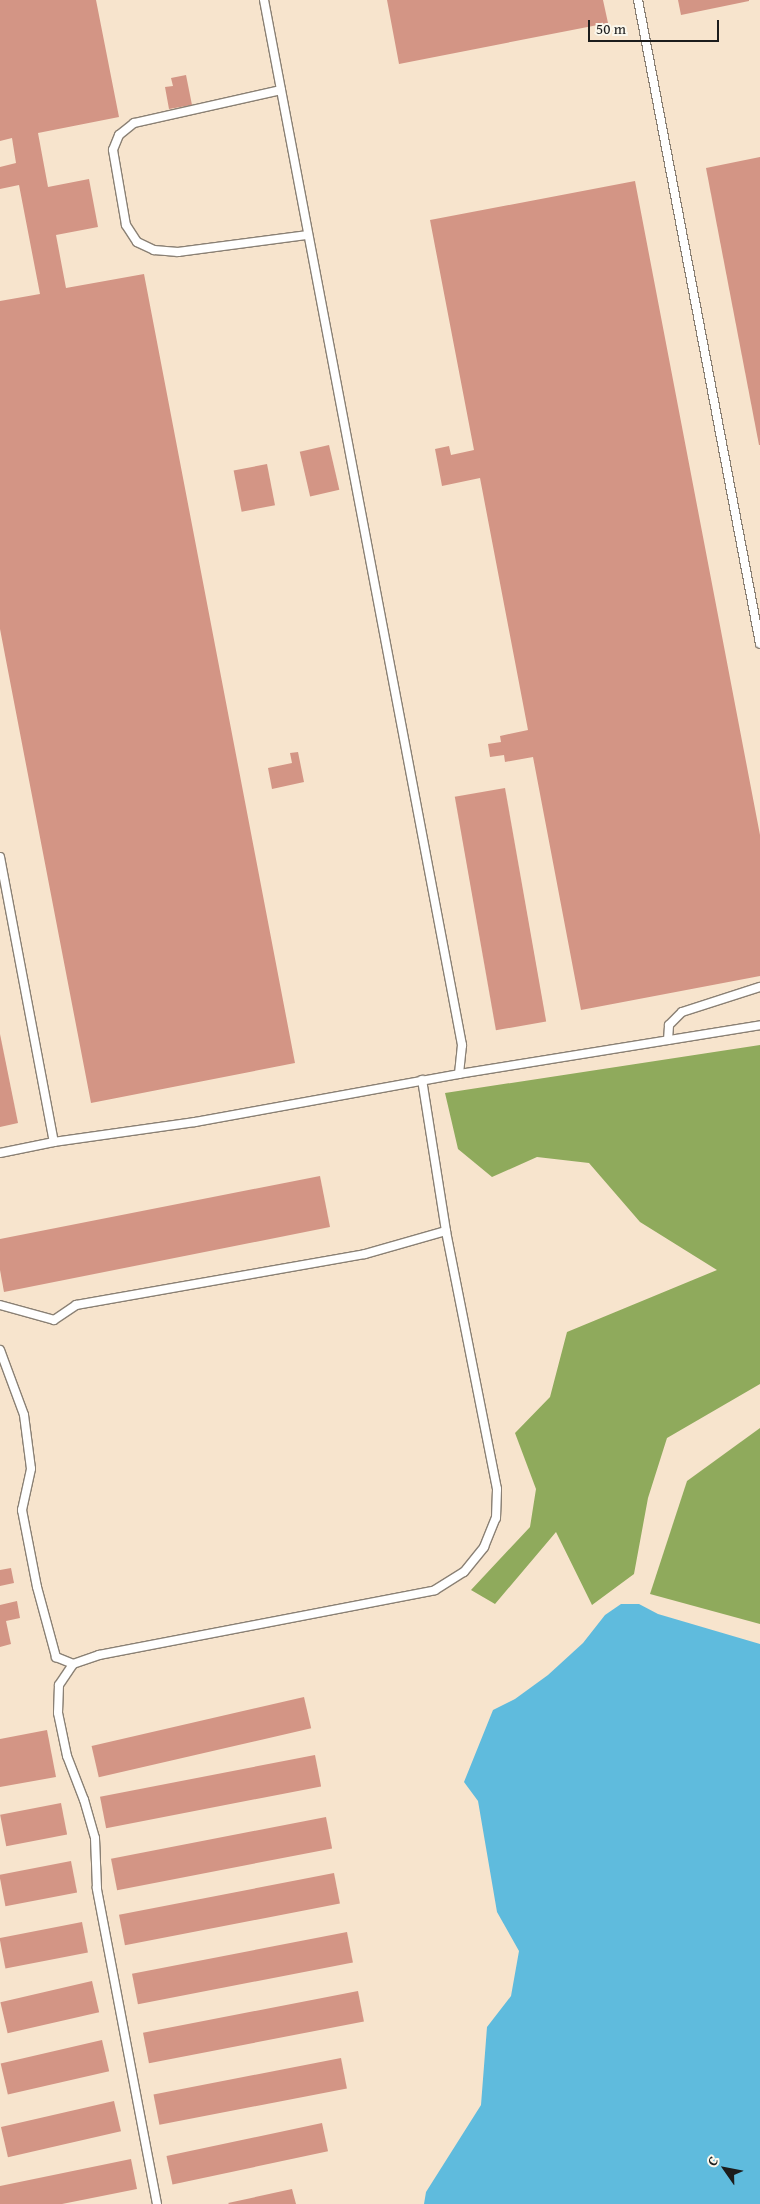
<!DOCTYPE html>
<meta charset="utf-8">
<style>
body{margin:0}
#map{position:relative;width:760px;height:2204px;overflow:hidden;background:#f7e4cd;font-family:"Gentium Book Plus",serif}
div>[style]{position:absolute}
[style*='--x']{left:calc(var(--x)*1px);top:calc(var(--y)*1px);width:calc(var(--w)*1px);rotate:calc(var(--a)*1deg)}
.forest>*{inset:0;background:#8faa5c}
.water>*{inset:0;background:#5fbbdd}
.building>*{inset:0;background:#d39585;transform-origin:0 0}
.roads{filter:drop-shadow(1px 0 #8a8074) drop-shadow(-1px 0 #8a8074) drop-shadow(0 1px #8a8074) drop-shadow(0 -1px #8a8074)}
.service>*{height:8px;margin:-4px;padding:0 4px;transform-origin:4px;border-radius:4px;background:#fff}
span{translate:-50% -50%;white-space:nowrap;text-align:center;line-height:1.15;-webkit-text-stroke:4px #fbf7ec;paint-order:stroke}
.north{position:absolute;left:700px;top:2144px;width:50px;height:50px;-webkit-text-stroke:4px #fbf7ec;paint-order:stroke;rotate:303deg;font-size:14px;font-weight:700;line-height:20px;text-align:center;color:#1c1c1c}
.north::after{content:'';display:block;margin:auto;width:18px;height:22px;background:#1c1c1c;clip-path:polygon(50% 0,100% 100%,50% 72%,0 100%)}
.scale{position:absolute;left:588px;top:20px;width:131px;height:22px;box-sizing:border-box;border:2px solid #1c1c1c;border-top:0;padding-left:6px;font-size:15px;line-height:18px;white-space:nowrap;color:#1c1c1c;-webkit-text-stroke:4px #fbf7ec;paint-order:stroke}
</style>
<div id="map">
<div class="forest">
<i style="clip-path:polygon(760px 1045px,760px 1384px,667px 1438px,648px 1498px,634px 1574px,592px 1605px,556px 1532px,495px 1604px,471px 1590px,530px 1527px,536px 1489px,515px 1433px,550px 1397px,567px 1332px,717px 1270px,640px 1222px,589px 1163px,537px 1157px,492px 1177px,458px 1149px,445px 1093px)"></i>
<i style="clip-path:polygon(760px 1428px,760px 1624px,650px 1594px,687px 1481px)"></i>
</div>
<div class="water">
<i style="clip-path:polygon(621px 1604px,639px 1604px,658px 1614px,760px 1644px,760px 2204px,424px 2204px,426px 2192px,481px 2105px,487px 2027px,511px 1996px,519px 1951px,497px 1912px,478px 1801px,464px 1782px,493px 1710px,515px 1699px,548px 1675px,583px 1643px,605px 1615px)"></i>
</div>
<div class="building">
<i style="clip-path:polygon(0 0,96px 0,119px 117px,38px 133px,48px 187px,89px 179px,98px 227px,56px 235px,66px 288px,144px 274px,295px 1063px,91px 1103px,0 629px,0 301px,40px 294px,19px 185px,0 189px,0 167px,16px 163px,12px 138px,0 141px)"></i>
<i style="clip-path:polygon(387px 0,603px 0,608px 23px,399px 64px)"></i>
<i style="clip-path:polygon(678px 0,749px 0,749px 1px,681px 15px)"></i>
<i style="clip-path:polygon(186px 75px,192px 105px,169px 109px,165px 87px,173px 86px,171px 78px)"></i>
<i style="clip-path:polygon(760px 157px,760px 445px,759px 445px,706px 168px)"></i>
<i style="clip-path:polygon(635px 181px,760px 835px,760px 976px,581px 1010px,533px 757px,505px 762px,504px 755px,490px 757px,488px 744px,501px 742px,500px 736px,528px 730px,480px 478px,442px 486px,435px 449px,449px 446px,451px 455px,474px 450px,430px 220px)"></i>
<i style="left:329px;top:445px;width:46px;height:30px;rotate:77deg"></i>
<i style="left:267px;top:464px;width:42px;height:34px;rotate:79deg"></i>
<i style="clip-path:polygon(298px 752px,304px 782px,272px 789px,268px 768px,292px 763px,290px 753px)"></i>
<i style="left:505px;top:788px;width:237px;height:51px;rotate:80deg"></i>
<i style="clip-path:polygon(0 1034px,18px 1123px,0 1127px)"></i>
<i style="clip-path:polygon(320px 1176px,330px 1227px,4px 1292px,0 1270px,0 1239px)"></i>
<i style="clip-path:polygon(11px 1568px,14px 1583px,0 1586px,0 1570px)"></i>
<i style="clip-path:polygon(17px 1601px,20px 1618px,6px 1621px,11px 1644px,0 1647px,0 1605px)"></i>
<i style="left:304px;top:1697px;width:32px;height:218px;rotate:77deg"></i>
<i style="clip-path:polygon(47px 1730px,56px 1777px,0 1787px,0 1739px)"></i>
<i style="left:315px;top:1755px;width:32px;height:219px;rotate:79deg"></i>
<i style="left:61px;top:1803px;width:32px;height:62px;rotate:79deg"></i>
<i style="left:326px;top:1817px;width:32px;height:219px;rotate:79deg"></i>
<i style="left:71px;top:1861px;width:32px;height:73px;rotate:79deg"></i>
<i style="left:334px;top:1873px;width:31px;height:219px;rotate:79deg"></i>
<i style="left:82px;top:1922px;width:31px;height:84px;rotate:79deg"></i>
<i style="left:347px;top:1932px;width:31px;height:219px;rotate:79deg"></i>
<i style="left:92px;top:1981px;width:32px;height:94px;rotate:77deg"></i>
<i style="left:358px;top:1991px;width:31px;height:219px;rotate:79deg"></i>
<i style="left:102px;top:2040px;width:32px;height:104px;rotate:77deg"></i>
<i style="left:341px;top:2058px;width:31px;height:191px;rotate:79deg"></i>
<i style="left:114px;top:2101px;width:31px;height:116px;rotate:77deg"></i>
<i style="left:322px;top:2123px;width:29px;height:159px;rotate:78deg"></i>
<i style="clip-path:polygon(131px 2159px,137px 2189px,62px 2204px,0 2204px,0 2186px)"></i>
<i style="clip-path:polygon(292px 2189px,296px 2204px,229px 2204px,228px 2203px)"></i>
</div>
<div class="roads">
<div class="service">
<i style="--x:264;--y:0;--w:1064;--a:79.27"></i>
<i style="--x:462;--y:1045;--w:29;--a:96"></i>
<i style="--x:638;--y:0;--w:655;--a:79.27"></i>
<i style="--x:281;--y:90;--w:151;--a:167.3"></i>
<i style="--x:134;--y:123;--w:19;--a:141"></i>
<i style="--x:119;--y:135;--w:16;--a:112"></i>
<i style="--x:113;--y:150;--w:76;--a:80.2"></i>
<i style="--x:126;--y:225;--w:20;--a:57"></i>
<i style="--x:137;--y:242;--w:19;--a:25"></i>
<i style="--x:154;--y:250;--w:24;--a:5"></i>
<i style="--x:178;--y:252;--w:131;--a:-7.5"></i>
<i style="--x:0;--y:857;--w:290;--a:79.3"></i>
<i style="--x:668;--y:1040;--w:15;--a:-86"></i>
<i style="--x:669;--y:1025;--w:18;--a:-45"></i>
<i style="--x:682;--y:1012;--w:82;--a:-17.8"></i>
<i style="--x:0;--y:1153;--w:55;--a:-11.5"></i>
<i style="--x:54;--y:1142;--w:142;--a:-8.1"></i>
<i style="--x:195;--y:1122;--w:268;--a:-10.3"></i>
<i style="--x:459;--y:1074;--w:305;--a:-9.2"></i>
<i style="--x:0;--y:1305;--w:56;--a:15.5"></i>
<i style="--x:54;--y:1320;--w:27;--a:-34"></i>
<i style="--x:76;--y:1305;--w:293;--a:-10"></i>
<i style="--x:365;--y:1254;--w:84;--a:-15.9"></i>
<i style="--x:0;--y:1350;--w:69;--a:69.7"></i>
<i style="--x:24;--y:1415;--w:54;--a:82.6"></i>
<i style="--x:31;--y:1469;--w:42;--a:102.4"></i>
<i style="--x:22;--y:1510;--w:78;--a:79"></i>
<i style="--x:37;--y:1587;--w:73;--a:74.8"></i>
<i style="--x:56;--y:1657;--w:18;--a:22"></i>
<i style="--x:157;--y:2204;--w:322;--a:-100.8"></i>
<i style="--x:97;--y:1888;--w:50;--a:-92.3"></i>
<i style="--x:95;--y:1838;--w:40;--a:-106"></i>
<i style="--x:84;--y:1800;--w:47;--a:-111.1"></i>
<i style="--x:67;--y:1756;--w:44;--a:-101.8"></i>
<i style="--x:58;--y:1713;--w:28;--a:-88"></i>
<i style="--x:59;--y:1685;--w:25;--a:-56"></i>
<i style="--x:73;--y:1664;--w:28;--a:-19"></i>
<i style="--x:99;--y:1655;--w:342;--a:-10.9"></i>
<i style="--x:435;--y:1590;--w:34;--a:-32"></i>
<i style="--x:464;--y:1572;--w:32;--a:-51"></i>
<i style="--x:484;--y:1547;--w:31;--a:-68"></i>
<i style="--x:496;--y:1518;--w:29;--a:-88"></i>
<i style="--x:497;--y:1489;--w:263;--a:-101.2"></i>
<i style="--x:446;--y:1231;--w:153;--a:-99"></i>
</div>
</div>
<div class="north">С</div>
<div class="scale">50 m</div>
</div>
